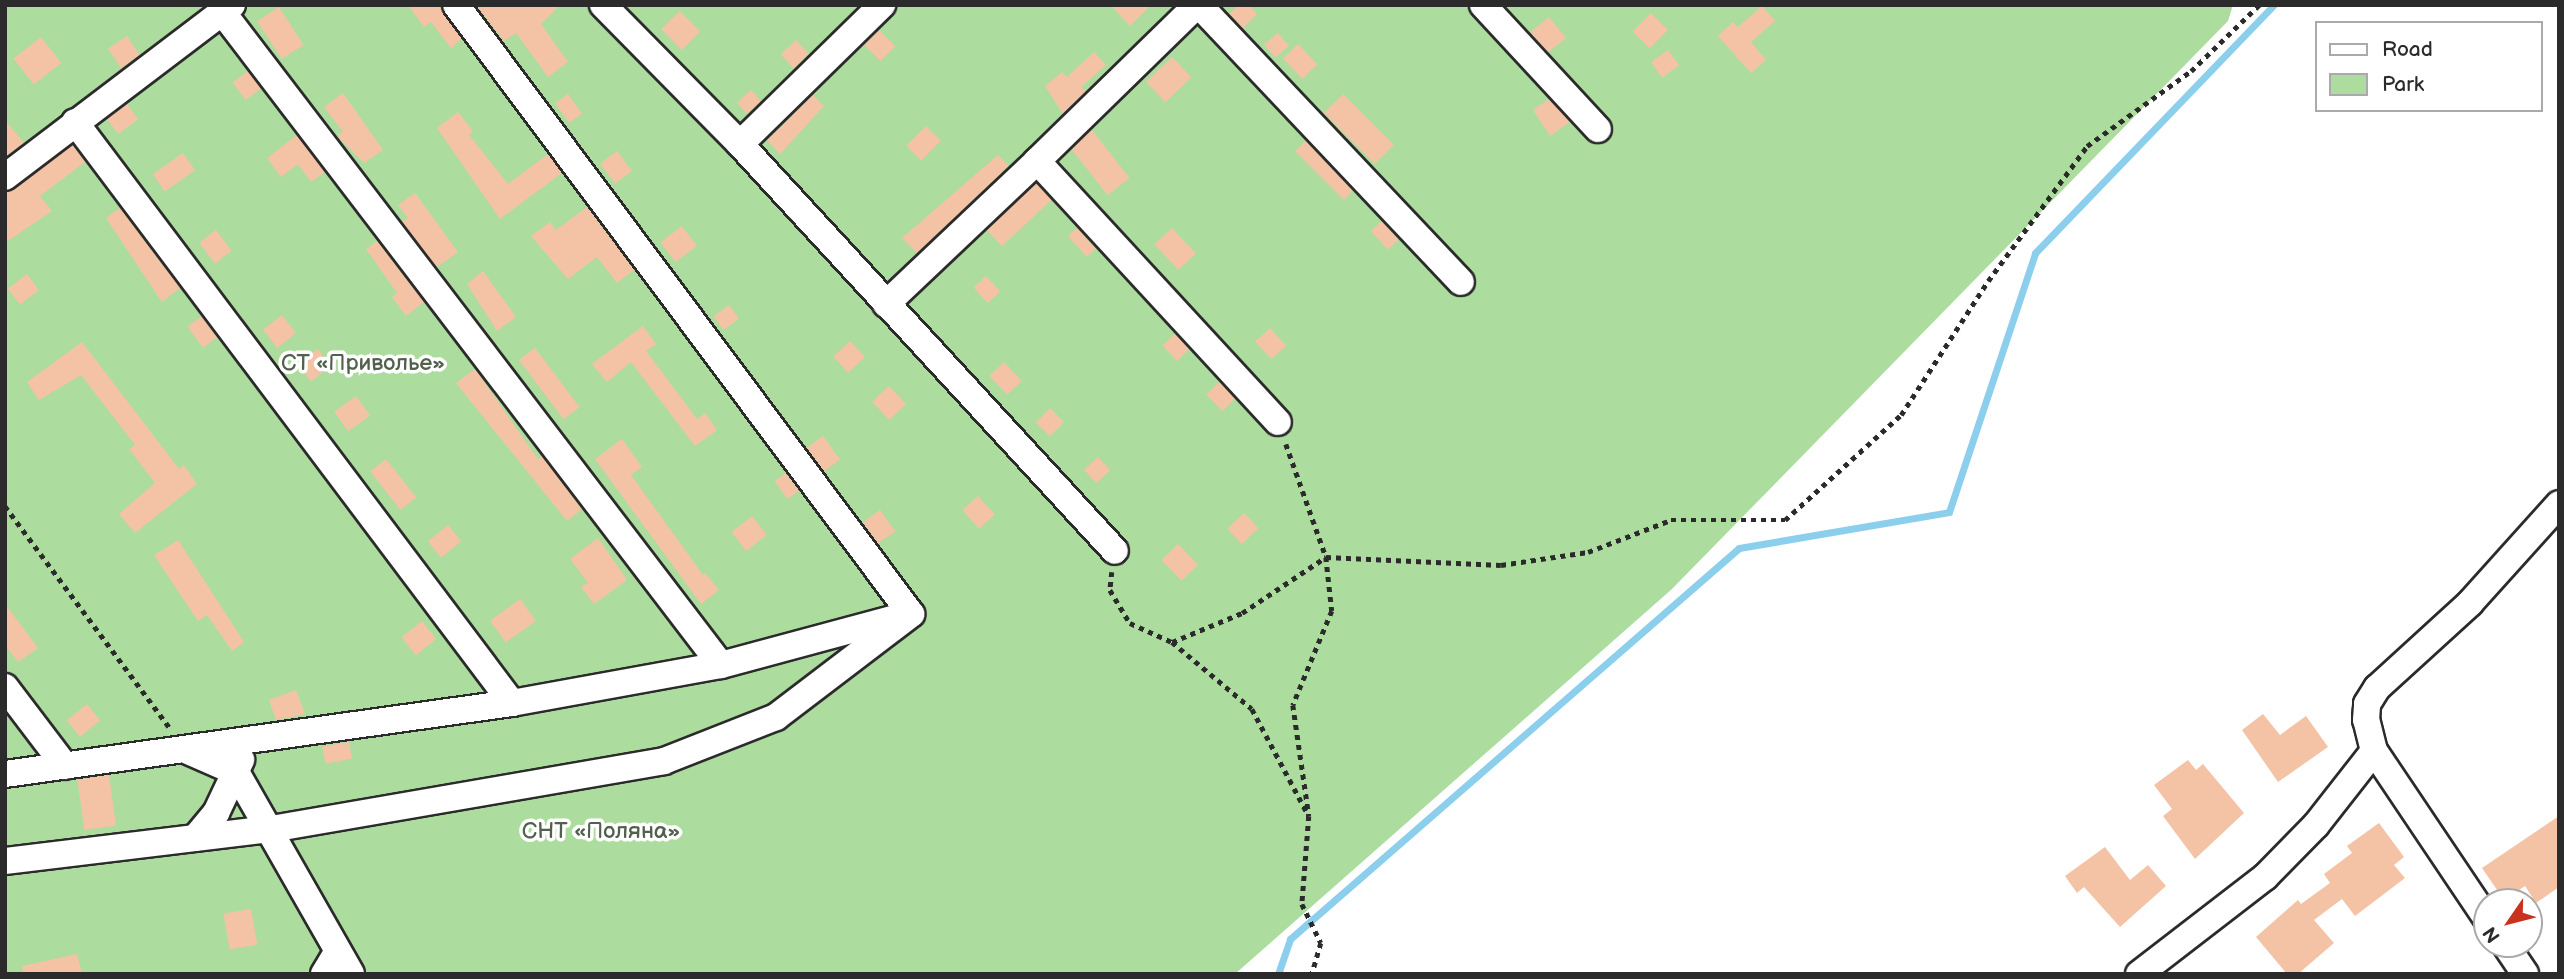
<!DOCTYPE html>
<meta charset="utf-8">
<style>
body{margin:0}
#map{position:relative;width:2564px;height:979px;overflow:hidden;background:#fff;font-family:"Balsamiq Sans",sans-serif}
div>[style]{position:absolute}
[style*='--x']{left:calc(var(--x)*1px);top:calc(var(--y)*1px);width:calc(var(--w)*1px);rotate:calc(var(--a)*1deg)}
.green>*{inset:0;background:#addd9e}
.stream>*{height:7px;margin:-3.5px;padding:0 3.5px;transform-origin:3.5px;border-radius:3.5px;background:#8ccfed}
.building>*{inset:0;background:#f4c2a5;transform-origin:0 0}
.path>*{height:4.5px;margin-top:-2.25px;transform-origin:0;background:repeating-linear-gradient(90deg,#2b2b2b 0 5px,transparent 0 10px)}
.roads{filter:drop-shadow(2px 0 #2b2b2b) drop-shadow(-2px 0 #2b2b2b) drop-shadow(0 2px #2b2b2b) drop-shadow(0 -2px #2b2b2b)}
.minor>*{height:26px;margin:-13px;padding:0 13px;transform-origin:13px;border-radius:13px;background:#fff}
span{translate:-50% -50%;white-space:nowrap;text-align:center;line-height:1.15;-webkit-text-stroke:7px #fff;paint-order:stroke}
.park-label{font-size:23px;color:#52604e}
.frame{position:absolute;inset:0;border:7px solid #2b2b2b;pointer-events:none}
.legend{position:absolute;left:2315px;top:21px;width:228px;height:91px;box-sizing:border-box;background:#fff;border:2px solid #aaa;margin:0;padding:9px 12px;list-style:none;font-size:21px;color:#2b2b2b}
.legend li{display:flex;align-items:center;gap:14px;height:35px}
.legend b{width:35px;border:2px solid #aaa}
.north{position:absolute;left:2473px;top:888px;width:70px;height:70px;box-sizing:border-box;background:#fff;border:2px solid #aaa;border-radius:50%;rotate:235deg;font-size:19px;font-weight:700;line-height:28px;text-align:center;color:#2b2b2b}
.north::after{content:'';display:block;margin:auto;width:24px;height:32px;background:#c8321e;clip-path:polygon(50% 0,100% 100%,50% 72%,0 100%)}
</style>
<div id="map">
<div class="green">
<i style="clip-path:polygon(5px 5px,2233px 5px,2228px 21px,1672px 589px,1235px 974px,5px 974px)"></i>
</div>
<div class="stream">
<i style="--x:1278;--y:974;--w:37;--a:-71"></i>
<i style="--x:1290;--y:939;--w:595;--a:-41.05"></i>
<i style="--x:1739;--y:548;--w:213;--a:-9.7"></i>
<i style="--x:1949;--y:512;--w:273;--a:-71.6"></i>
<i style="--x:2035;--y:253;--w:344;--a:-46.1"></i>
</div>
<div class="building">
<i style="clip-path:polygon(408px 5px,441px 5px,462px 39px,451px 48px,431px 22px,424px 27px)"></i>
<i style="clip-path:polygon(476px 5px,560px 5px,541px 24px,568px 62px,548px 77px,516px 33px,504px 41px)"></i>
<i style="clip-path:polygon(1110px 5px,1151px 5px,1130px 26px)"></i>
<i style="clip-path:polygon(1239px 5px,1249px 5px,1257px 14px,1243px 28px,1229px 14px)"></i>
<i style="clip-path:polygon(1762px 6px,1775px 21px,1751px 42px,1766px 60px,1751px 73px,1718px 36px,1733px 22px,1738px 27px)"></i>
<i style="left:279px;top:7px;width:45px;height:26px;rotate:57deg"></i>
<i style="left:680px;top:11px;width:29px;height:26px;rotate:46deg"></i>
<i style="left:1651px;top:13px;width:24px;height:26px;rotate:45deg"></i>
<i style="left:1549px;top:17px;width:27px;height:24px;rotate:51deg"></i>
<i style="left:879px;top:30px;width:23px;height:21px;rotate:45deg"></i>
<i style="left:1278px;top:33px;width:17px;height:18px;rotate:50deg"></i>
<i style="left:127px;top:36px;width:23px;height:23px;rotate:56deg"></i>
<i style="left:41px;top:37px;width:33px;height:35px;rotate:52deg"></i>
<i style="left:796px;top:40px;width:19px;height:21px;rotate:47deg"></i>
<i style="left:1298px;top:44px;width:28px;height:21px;rotate:46deg"></i>
<i style="left:1668px;top:50px;width:19px;height:21px;rotate:54deg"></i>
<i style="clip-path:polygon(1094px 52px,1106px 65px,1081px 87px,1086px 92px,1063px 114px,1045px 86px,1062px 72px,1067px 77px)"></i>
<i style="left:1172px;top:57px;width:28px;height:36px;rotate:46deg"></i>
<i style="left:248px;top:71px;width:22px;height:19px;rotate:54deg"></i>
<i style="left:751px;top:90px;width:15px;height:19px;rotate:48deg"></i>
<i style="clip-path:polygon(343px 93px,383px 150px,364px 163px,337px 136px,343px 132px,324px 107px)"></i>
<i style="left:568px;top:94px;width:24px;height:16px;rotate:54deg"></i>
<i style="left:1343px;top:94px;width:72px;height:27px;rotate:45deg"></i>
<i style="clip-path:polygon(813px 95px,824px 106px,780px 154px,767px 140px)"></i>
<i style="clip-path:polygon(1549px 99px,1570px 122px,1550px 136px,1533px 110px)"></i>
<i style="left:127px;top:104px;width:19px;height:25px;rotate:54deg"></i>
<i style="clip-path:polygon(458px 112px,473px 131px,469px 135px,508px 184px,548px 154px,562px 173px,500px 219px,437px 128px)"></i>
<i style="clip-path:polygon(5px 120px,24px 143px,5px 157px)"></i>
<i style="left:926px;top:126px;width:21px;height:28px;rotate:45deg"></i>
<i style="left:1092px;top:130px;width:61px;height:28px;rotate:52deg"></i>
<i style="clip-path:polygon(297px 135px,325px 172px,311px 182px,298px 164px,281px 177px,267px 158px)"></i>
<i style="clip-path:polygon(1306px 141px,1353px 191px,1344px 200px,1295px 151px)"></i>
<i style="clip-path:polygon(73px 145px,85px 162px,40px 196px,52px 211px,5px 243px,5px 192px)"></i>
<i style="left:617px;top:151px;width:25px;height:21px;rotate:53deg"></i>
<i style="left:183px;top:153px;width:21px;height:37px;rotate:55deg"></i>
<i style="clip-path:polygon(998px 155px,1009px 166px,917px 253px,902px 238px)"></i>
<i style="left:1036px;top:183px;width:23px;height:68px;rotate:47deg"></i>
<i style="clip-path:polygon(415px 193px,458px 252px,437px 267px,402px 222px,408px 218px,398px 205px)"></i>
<i style="clip-path:polygon(587px 207px,634px 270px,617px 283px,597px 257px,568px 279px,531px 236px,550px 222px,556px 230px)"></i>
<i style="clip-path:polygon(120px 208px,180px 288px,162px 302px,106px 218px)"></i>
<i style="left:1382px;top:221px;width:25px;height:15px;rotate:48deg"></i>
<i style="left:682px;top:226px;width:25px;height:27px;rotate:53deg"></i>
<i style="left:1077px;top:228px;width:28px;height:12px;rotate:48deg"></i>
<i style="left:1172px;top:228px;width:35px;height:24px;rotate:47deg"></i>
<i style="left:216px;top:230px;width:26px;height:21px;rotate:53deg"></i>
<i style="clip-path:polygon(377px 241px,424px 302px,406px 316px,392px 297px,397px 293px,366px 249px)"></i>
<i style="clip-path:polygon(483px 271px,516px 317px,497px 331px,467px 284px)"></i>
<i style="left:27px;top:274px;width:20px;height:24px;rotate:53deg"></i>
<i style="left:986px;top:276px;width:21px;height:17px;rotate:47deg"></i>
<i style="left:729px;top:305px;width:17px;height:19px;rotate:54deg"></i>
<i style="left:282px;top:315px;width:23px;height:24px;rotate:52deg"></i>
<i style="left:202px;top:316px;width:26px;height:18px;rotate:54deg"></i>
<i style="clip-path:polygon(643px 326px,656px 344px,646px 351px,697px 419px,705px 413px,717px 430px,695px 446px,631px 362px,607px 382px,592px 364px)"></i>
<i style="left:1270px;top:328px;width:24px;height:20px;rotate:48deg"></i>
<i style="left:1175px;top:334px;width:21px;height:17px;rotate:47deg"></i>
<i style="left:850px;top:341px;width:22px;height:23px;rotate:47deg"></i>
<i style="clip-path:polygon(82px 342px,179px 469px,184px 465px,197px 484px,135px 533px,119px 514px,155px 483px,129px 449px,135px 445px,81px 375px,39px 400px,27px 382px)"></i>
<i style="left:535px;top:348px;width:74px;height:20px;rotate:53deg"></i>
<i style="left:318px;top:349px;width:22px;height:25px;rotate:54deg"></i>
<i style="left:1004px;top:362px;width:26px;height:20px;rotate:47deg"></i>
<i style="clip-path:polygon(475px 369px,538px 459px,542px 456px,582px 509px,567px 521px,456px 383px)"></i>
<i style="left:1219px;top:382px;width:23px;height:18px;rotate:45deg"></i>
<i style="left:889px;top:386px;width:25px;height:23px;rotate:47deg"></i>
<i style="left:356px;top:396px;width:24px;height:27px;rotate:54deg"></i>
<i style="left:1050px;top:408px;width:20px;height:20px;rotate:45deg"></i>
<i style="left:823px;top:436px;width:29px;height:20px;rotate:54deg"></i>
<i style="clip-path:polygon(622px 439px,642px 467px,631px 475px,703px 575px,705px 573px,719px 590px,701px 604px,595px 459px)"></i>
<i style="left:1098px;top:457px;width:18px;height:19px;rotate:47deg"></i>
<i style="left:386px;top:459px;width:49px;height:20px;rotate:52deg"></i>
<i style="left:786px;top:473px;width:22px;height:14px;rotate:54deg"></i>
<i style="left:978px;top:496px;width:25px;height:21px;rotate:48deg"></i>
<i style="left:880px;top:510px;width:26px;height:21px;rotate:54deg"></i>
<i style="left:1244px;top:513px;width:21px;height:23px;rotate:47deg"></i>
<i style="left:752px;top:516px;width:24px;height:26px;rotate:52deg"></i>
<i style="left:448px;top:525px;width:21px;height:26px;rotate:51deg"></i>
<i style="clip-path:polygon(598px 538px,627px 580px,594px 604px,581px 587px,588px 583px,570px 559px)"></i>
<i style="clip-path:polygon(178px 540px,244px 642px,232px 651px,207px 615px,198px 621px,154px 555px)"></i>
<i style="left:1178px;top:544px;width:29px;height:23px;rotate:46deg"></i>
<i style="left:520px;top:599px;width:27px;height:37px;rotate:54deg"></i>
<i style="clip-path:polygon(5px 604px,38px 648px,18px 662px,5px 645px)"></i>
<i style="left:422px;top:621px;width:23px;height:26px;rotate:52deg"></i>
<i style="clip-path:polygon(296px 690px,305px 714px,276px 720px,269px 700px)"></i>
<i style="left:87px;top:704px;width:21px;height:26px;rotate:51deg"></i>
<i style="clip-path:polygon(2263px 714px,2280px 735px,2306px 716px,2328px 747px,2278px 782px,2242px 730px)"></i>
<i style="left:349px;top:742px;width:17px;height:27px;rotate:80deg"></i>
<i style="clip-path:polygon(2188px 760px,2196px 770px,2203px 764px,2244px 813px,2195px 859px,2163px 816px,2172px 809px,2154px 785px)"></i>
<i style="left:109px;top:775px;width:51px;height:32px;rotate:82deg"></i>
<i style="clip-path:polygon(2559px 816px,2559px 887px,2536px 903px,2525px 886px,2504px 900px,2482px 868px)"></i>
<i style="clip-path:polygon(2379px 823px,2404px 857px,2394px 865px,2405px 878px,2355px 916px,2342px 899px,2314px 920px,2334px 943px,2298px 974px,2287px 974px,2256px 937px,2298px 900px,2301px 904px,2330px 883px,2324px 874px,2352px 853px,2347px 846px)"></i>
<i style="clip-path:polygon(2105px 847px,2130px 880px,2148px 865px,2166px 886px,2120px 927px,2084px 887px,2077px 893px,2065px 876px)"></i>
<i style="left:251px;top:909px;width:36px;height:28px;rotate:80deg"></i>
<i style="clip-path:polygon(77px 954px,82px 974px,23px 974px,22px 966px)"></i>
</div>
<div class="path">
<i style="--x:1286;--y:444;--w:120;--a:70.5"></i>
<i style="--x:1326;--y:557;--w:54;--a:83.7"></i>
<i style="--x:1332;--y:611;--w:102;--a:112.5"></i>
<i style="--x:1293;--y:705;--w:112;--a:81.8"></i>
<i style="--x:5;--y:506;--w:277;--a:53.4"></i>
<i style="--x:1112;--y:572;--w:18;--a:96"></i>
<i style="--x:1110;--y:590;--w:39;--a:59"></i>
<i style="--x:1130;--y:623;--w:46;--a:24.3"></i>
<i style="--x:1172;--y:642;--w:76;--a:-22.5"></i>
<i style="--x:1242;--y:613;--w:101;--a:-33.7"></i>
<i style="--x:1326;--y:557;--w:175;--a:2.6"></i>
<i style="--x:1501;--y:565;--w:88;--a:-8.5"></i>
<i style="--x:1588;--y:552;--w:89;--a:-21.1"></i>
<i style="--x:1671;--y:520;--w:114;--a:0"></i>
<i style="--x:1785;--y:520;--w:156;--a:-42.2"></i>
<i style="--x:1901;--y:415;--w:160;--a:-57"></i>
<i style="--x:1988;--y:281;--w:167;--a:-53.7"></i>
<i style="--x:2087;--y:146;--w:128;--a:-35.8"></i>
<i style="--x:2191;--y:71;--w:95;--a:-44.1"></i>
<i style="--x:1172;--y:642;--w:104;--a:39.9"></i>
<i style="--x:1252;--y:709;--w:121;--a:62"></i>
<i style="--x:1309;--y:816;--w:88;--a:94.5"></i>
<i style="--x:1302;--y:904;--w:43;--a:64"></i>
<i style="--x:1321;--y:943;--w:32;--a:106"></i>
</div>
<div class="roads">
<div class="minor">
<i style="--x:603;--y:5;--w:195;--a:45.4"></i>
<i style="--x:740;--y:144;--w:553;--a:47.34"></i>
<i style="--x:1199;--y:5;--w:381;--a:46.6"></i>
<i style="--x:1483;--y:5;--w:169;--a:47.2"></i>
<i style="--x:223;--y:13;--w:820;--a:52.63"></i>
<i style="--x:75;--y:122;--w:727;--a:53.05"></i>
<i style="--x:740;--y:144;--w:199;--a:-44.4"></i>
<i style="--x:1037;--y:161;--w:223;--a:-44.3"></i>
<i style="--x:5;--y:177;--w:285;--a:-37.2"></i>
<i style="--x:886;--y:304;--w:208;--a:-43.4"></i>
<i style="--x:1037;--y:161;--w:355;--a:47.3"></i>
<i style="--x:5;--y:687;--w:99;--a:52.8"></i>
<i style="--x:188;--y:751;--w:52;--a:23.6"></i>
<i style="--x:236;--y:772;--w:232;--a:60.3"></i>
<i style="--x:5;--y:774;--w:512;--a:-7.97"></i>
<i style="--x:512;--y:703;--w:212;--a:-10.3"></i>
<i style="--x:721;--y:665;--w:184;--a:-15.1"></i>
<i style="--x:195;--y:838;--w:33;--a:-50"></i>
<i style="--x:216;--y:813;--w:59;--a:-64.7"></i>
<i style="--x:5;--y:861;--w:268;--a:-6.9"></i>
<i style="--x:271;--y:829;--w:399;--a:-9.8"></i>
<i style="--x:664;--y:761;--w:120;--a:-21.4"></i>
<i style="--x:776;--y:717;--w:170;--a:-37.3"></i>
<i style="--x:911;--y:614;--w:760;--a:-126.76"></i>
<i style="--x:2487;--y:919;--w:202;--a:-123.9"></i>
<i style="--x:2374;--y:751;--w:32;--a:-104"></i>
<i style="--x:2366;--y:720;--w:16;--a:-86"></i>
<i style="--x:2367;--y:704;--w:19;--a:-58"></i>
<i style="--x:2377;--y:688;--w:126;--a:-42.4"></i>
<i style="--x:2470;--y:603;--w:133;--a:-48"></i>
<i style="--x:2505;--y:944;--w:36;--a:56"></i>
<i style="--x:324;--y:974;--w:26;--a:-59"></i>
<i style="--x:2139;--y:974;--w:159;--a:-37.6"></i>
<i style="--x:2265;--y:877;--w:73;--a:-45.6"></i>
<i style="--x:2316;--y:825;--w:94;--a:-51.9"></i>
</div>
</div>
<div class="park-label">
<span style="left:363px;top:363px">СТ «Приволье»</span>
<span style="left:601px;top:831px">СНТ «Поляна»</span>
</div>
<div class="frame"></div>
<ul class="legend">
<li><b style="height:9px;background:#fff"></b>Road</li>
<li><b style="height:19px;background:#addd9e"></b>Park</li>
</ul>
<div class="north">N</div>
</div>
